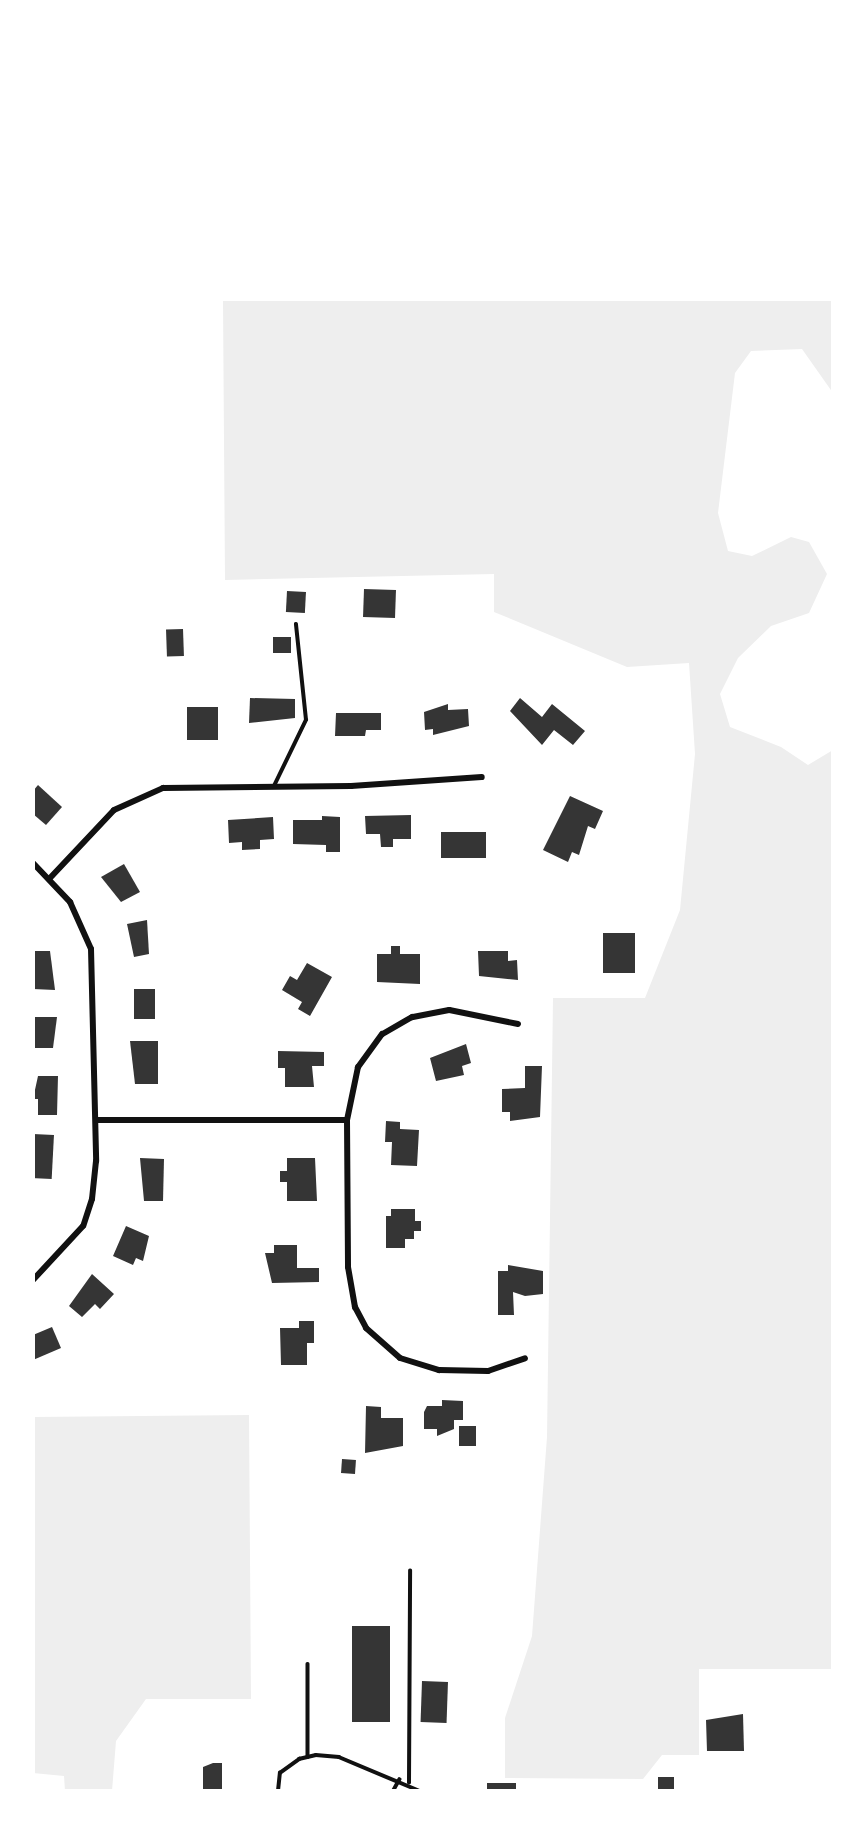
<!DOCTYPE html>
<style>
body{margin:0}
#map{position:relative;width:866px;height:1824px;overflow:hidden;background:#fff;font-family:"PT Sans",sans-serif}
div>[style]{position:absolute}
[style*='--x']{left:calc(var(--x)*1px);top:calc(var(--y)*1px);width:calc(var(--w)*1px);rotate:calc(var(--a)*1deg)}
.green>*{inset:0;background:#eee}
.building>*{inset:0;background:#353535;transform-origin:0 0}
.service>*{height:3.5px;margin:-1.75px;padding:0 1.75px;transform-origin:1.75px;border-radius:1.75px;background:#111}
.minor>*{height:6px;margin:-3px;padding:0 3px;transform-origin:3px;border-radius:3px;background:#111}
span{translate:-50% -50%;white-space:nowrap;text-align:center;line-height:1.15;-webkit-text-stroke:5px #fff;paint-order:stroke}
.frame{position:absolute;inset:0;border:35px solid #fff;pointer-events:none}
</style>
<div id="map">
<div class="green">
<i style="clip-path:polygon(223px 301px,833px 301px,833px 393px,802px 349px,751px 351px,735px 373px,718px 513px,728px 551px,752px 556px,791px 537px,809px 542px,827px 574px,809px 613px,771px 626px,738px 658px,720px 694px,730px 727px,781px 747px,808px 765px,833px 750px,833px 1669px,699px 1669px,699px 1755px,662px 1755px,643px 1779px,505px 1778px,505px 1718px,532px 1636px,547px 1437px,553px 998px,645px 998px,680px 910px,695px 754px,689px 663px,627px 667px,494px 612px,494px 574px,225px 580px)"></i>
<i style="clip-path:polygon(249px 1415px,251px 1699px,146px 1699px,116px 1741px,112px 1791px,65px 1791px,64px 1776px,33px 1773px,33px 1417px)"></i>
</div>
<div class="building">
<i style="left:364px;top:589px;width:32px;height:28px;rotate:2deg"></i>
<i style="left:287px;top:591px;width:19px;height:21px;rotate:3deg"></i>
<i style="left:183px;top:629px;width:27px;height:17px;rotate:88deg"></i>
<i style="left:273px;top:637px;width:18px;height:16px"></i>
<i style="clip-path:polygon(250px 698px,295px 699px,295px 718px,249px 723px)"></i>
<i style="clip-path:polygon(520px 698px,542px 717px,552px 704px,585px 731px,573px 745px,554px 730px,542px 745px,510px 711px)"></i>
<i style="clip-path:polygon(448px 704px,448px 710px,468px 709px,469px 726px,433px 735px,433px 729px,425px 730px,424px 712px)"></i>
<i style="left:187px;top:707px;width:31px;height:33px"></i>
<i style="clip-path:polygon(336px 713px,381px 713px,381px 730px,366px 730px,365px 736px,335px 736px)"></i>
<i style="clip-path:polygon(38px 785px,62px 807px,46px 825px,33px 814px,33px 791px)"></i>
<i style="clip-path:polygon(570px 796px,603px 811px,595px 829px,588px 826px,579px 855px,572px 852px,568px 862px,543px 850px)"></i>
<i style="clip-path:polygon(411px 815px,411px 839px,393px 839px,393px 847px,381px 847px,380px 834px,366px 834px,365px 816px)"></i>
<i style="clip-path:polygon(322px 816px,340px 817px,340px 852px,326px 852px,326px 845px,293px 844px,293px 820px,322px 820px)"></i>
<i style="clip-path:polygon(273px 817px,274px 839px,260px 840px,260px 849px,242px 850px,242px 842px,229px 843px,228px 820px)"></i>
<i style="left:486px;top:832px;width:26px;height:45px;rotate:90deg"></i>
<i style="clip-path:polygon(124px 864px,140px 892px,121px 902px,101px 877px)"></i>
<i style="clip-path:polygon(147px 920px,149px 954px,134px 957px,127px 924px)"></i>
<i style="left:603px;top:933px;width:32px;height:40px"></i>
<i style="clip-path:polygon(391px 946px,400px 946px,400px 954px,420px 954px,420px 984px,377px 982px,377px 954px,391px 954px)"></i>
<i style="clip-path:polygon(33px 951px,50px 951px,55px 990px,33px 989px)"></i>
<i style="clip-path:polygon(478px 951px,508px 951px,508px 961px,517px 960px,518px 980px,479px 976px)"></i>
<i style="clip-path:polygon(307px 963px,332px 977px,310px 1016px,298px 1009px,302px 1002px,282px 990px,290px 976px,297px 980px)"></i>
<i style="left:134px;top:989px;width:21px;height:30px"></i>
<i style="clip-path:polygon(33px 1017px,57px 1017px,53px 1048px,33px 1048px)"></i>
<i style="clip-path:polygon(130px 1041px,158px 1041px,158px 1084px,135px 1084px)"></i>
<i style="clip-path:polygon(466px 1044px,471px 1063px,462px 1066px,464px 1075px,436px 1081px,430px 1058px)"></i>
<i style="clip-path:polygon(278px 1051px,324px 1052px,324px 1066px,312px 1066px,314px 1087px,285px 1087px,285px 1068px,278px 1068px)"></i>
<i style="clip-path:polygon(525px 1066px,542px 1066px,540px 1117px,510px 1121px,510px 1112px,502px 1112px,502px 1089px,525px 1088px)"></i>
<i style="clip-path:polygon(38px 1076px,58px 1076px,57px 1115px,38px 1115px,38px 1099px,33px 1099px)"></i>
<i style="clip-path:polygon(386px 1121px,400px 1122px,400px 1129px,419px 1130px,417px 1166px,391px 1165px,392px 1142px,385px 1142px)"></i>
<i style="left:33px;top:1134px;width:21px;height:44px;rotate:3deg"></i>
<i style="clip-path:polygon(140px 1158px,164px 1159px,163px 1201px,144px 1201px)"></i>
<i style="clip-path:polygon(287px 1158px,315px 1158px,317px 1201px,287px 1201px,287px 1182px,280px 1182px,280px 1171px,287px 1171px)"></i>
<i style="clip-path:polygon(391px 1209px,415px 1209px,415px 1221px,421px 1221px,421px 1231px,414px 1231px,414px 1239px,405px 1239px,405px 1248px,386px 1248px,386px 1216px,391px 1216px)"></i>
<i style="clip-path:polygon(126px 1226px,149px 1236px,143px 1261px,136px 1258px,133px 1265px,113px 1256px)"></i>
<i style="clip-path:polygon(274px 1245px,297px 1245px,297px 1268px,319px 1268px,319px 1282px,272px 1283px,265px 1253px,274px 1253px)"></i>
<i style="clip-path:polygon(508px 1265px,543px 1271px,543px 1294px,525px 1296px,513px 1292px,514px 1315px,498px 1315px,498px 1271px,508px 1271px)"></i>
<i style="clip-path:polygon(92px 1274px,114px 1294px,100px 1309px,95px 1304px,82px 1317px,69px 1306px)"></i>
<i style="clip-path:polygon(299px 1321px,314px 1321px,314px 1343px,307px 1343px,307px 1365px,281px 1365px,280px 1328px,299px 1328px)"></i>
<i style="clip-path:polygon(52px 1327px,61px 1348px,33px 1360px,33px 1335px)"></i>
<i style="clip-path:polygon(442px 1400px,463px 1401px,463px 1420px,454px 1420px,454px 1429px,437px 1436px,437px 1429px,424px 1429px,424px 1412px,427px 1406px,442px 1406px)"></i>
<i style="clip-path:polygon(366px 1406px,381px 1407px,381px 1418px,403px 1418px,403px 1446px,365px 1453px)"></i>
<i style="left:476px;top:1426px;width:20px;height:17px;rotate:90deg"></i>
<i style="left:342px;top:1459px;width:14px;height:14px;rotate:4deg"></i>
<i style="left:352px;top:1626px;width:38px;height:96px"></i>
<i style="left:422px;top:1681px;width:26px;height:41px;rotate:2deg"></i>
<i style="clip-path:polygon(743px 1714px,744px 1751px,707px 1751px,706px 1720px)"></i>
<i style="clip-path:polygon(213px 1763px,222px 1763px,222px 1791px,203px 1791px,203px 1767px)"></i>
<i style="left:658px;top:1777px;width:16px;height:14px"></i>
<i style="left:487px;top:1783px;width:29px;height:8px"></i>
</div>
<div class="service">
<i style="--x:274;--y:786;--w:73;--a:-64.1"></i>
<i style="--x:306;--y:720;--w:96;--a:-96"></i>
<i style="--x:308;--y:1664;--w:93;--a:90"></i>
<i style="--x:409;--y:1783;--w:212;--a:-89.7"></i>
<i style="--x:278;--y:1791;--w:18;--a:-84"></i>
<i style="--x:280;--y:1773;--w:24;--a:-36"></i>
<i style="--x:299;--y:1759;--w:17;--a:-13"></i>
<i style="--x:316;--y:1755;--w:23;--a:5"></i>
<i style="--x:339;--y:1757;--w:88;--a:22.8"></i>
<i style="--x:393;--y:1791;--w:13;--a:-61"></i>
</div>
<div class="minor">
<i style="--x:33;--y:863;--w:54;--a:46.5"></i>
<i style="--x:70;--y:902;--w:51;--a:65.9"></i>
<i style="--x:91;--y:949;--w:212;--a:88.6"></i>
<i style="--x:96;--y:1161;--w:38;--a:96"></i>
<i style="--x:92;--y:1199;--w:28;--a:108"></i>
<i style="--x:83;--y:1226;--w:74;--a:132.8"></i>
<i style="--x:50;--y:878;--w:93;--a:-46.7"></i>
<i style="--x:114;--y:810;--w:54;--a:-24.2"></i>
<i style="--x:163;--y:788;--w:188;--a:-0.6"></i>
<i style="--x:351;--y:786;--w:131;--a:-3.9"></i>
<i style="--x:518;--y:1024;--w:70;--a:-168.5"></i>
<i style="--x:449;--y:1010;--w:38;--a:169"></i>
<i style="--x:412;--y:1017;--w:34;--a:150"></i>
<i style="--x:382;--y:1034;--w:41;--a:126"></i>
<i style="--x:358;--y:1067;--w:54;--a:101.7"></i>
<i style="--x:347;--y:1120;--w:147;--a:89.6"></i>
<i style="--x:348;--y:1267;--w:41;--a:80.1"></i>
<i style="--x:355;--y:1307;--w:24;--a:62"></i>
<i style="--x:366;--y:1328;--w:45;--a:41.4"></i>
<i style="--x:400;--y:1358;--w:41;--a:17.1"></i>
<i style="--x:439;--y:1370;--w:49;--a:1.2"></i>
<i style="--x:488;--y:1371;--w:39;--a:-19"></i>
<i style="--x:96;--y:1120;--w:251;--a:0"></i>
</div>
<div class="frame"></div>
</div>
